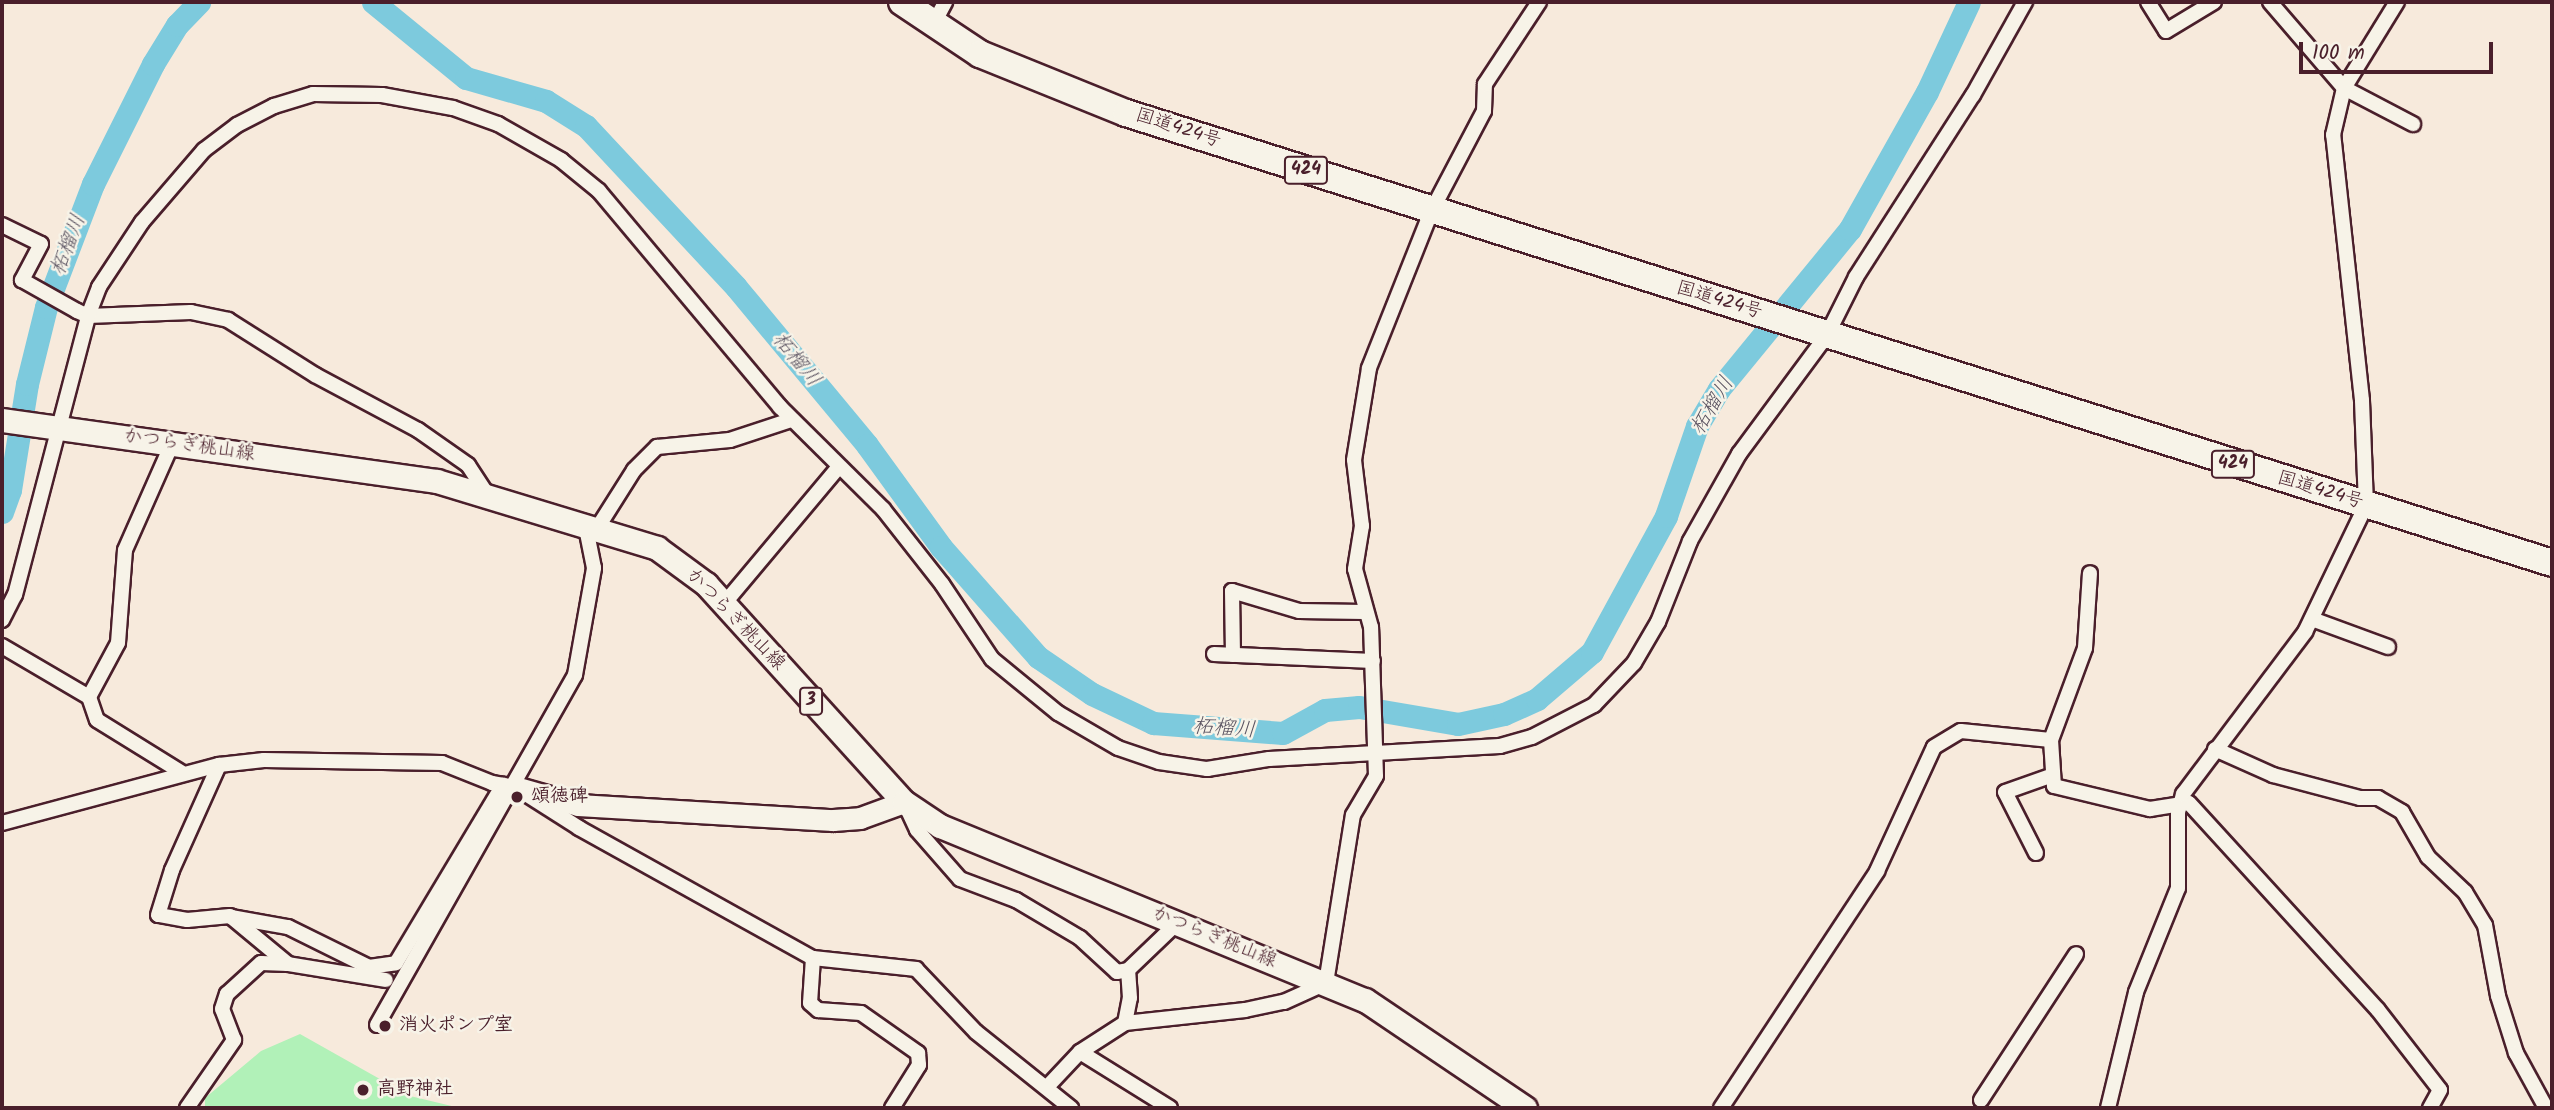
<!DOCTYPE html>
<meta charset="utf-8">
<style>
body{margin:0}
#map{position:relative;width:2554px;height:1110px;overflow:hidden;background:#f7eadc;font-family:Kalam,"Klee One",sans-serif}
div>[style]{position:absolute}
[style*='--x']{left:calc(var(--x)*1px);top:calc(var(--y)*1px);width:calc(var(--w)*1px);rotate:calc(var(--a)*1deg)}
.green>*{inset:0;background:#b1f1b8}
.river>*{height:23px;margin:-11.5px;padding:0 11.5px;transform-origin:11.5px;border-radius:11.5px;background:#7dcadd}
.roads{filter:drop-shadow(2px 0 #4a1f2b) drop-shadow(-2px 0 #4a1f2b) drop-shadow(0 2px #4a1f2b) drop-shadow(0 -2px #4a1f2b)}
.street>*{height:14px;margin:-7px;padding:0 7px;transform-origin:7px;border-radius:7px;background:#f7f3e8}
.secondary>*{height:21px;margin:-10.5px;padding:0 10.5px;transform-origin:10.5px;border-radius:10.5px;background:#f7f3e8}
.primary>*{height:23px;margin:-11.5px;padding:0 11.5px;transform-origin:11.5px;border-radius:11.5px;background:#f7f3e8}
.highway>*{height:26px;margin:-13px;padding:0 13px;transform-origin:13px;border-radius:13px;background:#f7f3e8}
.dots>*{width:19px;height:19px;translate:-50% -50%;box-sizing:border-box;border:4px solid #f7f3e8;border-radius:50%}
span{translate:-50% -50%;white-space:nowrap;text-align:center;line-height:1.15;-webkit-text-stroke:5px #f7f3e8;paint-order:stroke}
.shield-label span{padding:2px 5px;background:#f7f3e8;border:2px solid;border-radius:5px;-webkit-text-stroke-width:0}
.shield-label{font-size:18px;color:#4a1f2b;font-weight:700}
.street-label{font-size:19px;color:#4a1f2b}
.poi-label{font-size:19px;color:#4a1f2b;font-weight:700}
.left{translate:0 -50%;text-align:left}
.water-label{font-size:21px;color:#595260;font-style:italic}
.frame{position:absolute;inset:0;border:4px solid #4a1f2b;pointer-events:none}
.scale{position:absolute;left:2299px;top:42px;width:194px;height:32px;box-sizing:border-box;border:4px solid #4a1f2b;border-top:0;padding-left:9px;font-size:21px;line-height:24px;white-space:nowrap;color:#4a1f2b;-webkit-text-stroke:5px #f7f3e8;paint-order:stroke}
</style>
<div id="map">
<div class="green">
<i style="clip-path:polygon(300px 1034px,410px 1096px,460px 1108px,205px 1108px,205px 1098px,261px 1051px)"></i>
</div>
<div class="river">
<i style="--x:373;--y:2;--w:120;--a:39.3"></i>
<i style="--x:466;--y:78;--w:83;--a:16"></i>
<i style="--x:546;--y:101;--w:47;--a:32"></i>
<i style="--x:586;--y:126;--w:220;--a:47"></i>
<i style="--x:736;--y:287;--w:205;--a:50.3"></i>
<i style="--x:867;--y:445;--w:126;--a:54"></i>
<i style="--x:941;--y:547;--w:147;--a:48.6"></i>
<i style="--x:1038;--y:657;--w:65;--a:34.4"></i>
<i style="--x:1092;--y:694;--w:68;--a:25.4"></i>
<i style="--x:1153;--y:723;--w:130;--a:4.4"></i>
<i style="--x:1283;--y:733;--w:48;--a:-28.7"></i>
<i style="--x:1325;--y:710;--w:34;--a:-5"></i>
<i style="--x:1359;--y:707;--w:100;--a:9.7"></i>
<i style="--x:1458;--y:724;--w:47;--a:-12.3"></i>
<i style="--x:1504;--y:714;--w:36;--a:-24"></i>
<i style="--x:1537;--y:699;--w:72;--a:-40.5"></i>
<i style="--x:1592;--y:652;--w:155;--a:-61.4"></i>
<i style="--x:1666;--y:516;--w:95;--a:-71"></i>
<i style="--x:1697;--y:426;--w:43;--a:-59.3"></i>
<i style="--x:1719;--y:389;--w:207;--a:-50.7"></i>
<i style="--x:1850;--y:229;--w:157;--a:-60.7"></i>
<i style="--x:1927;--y:92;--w:99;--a:-65"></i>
<i style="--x:2;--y:512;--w:23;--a:-70"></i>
<i style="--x:10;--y:490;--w:107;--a:-80.9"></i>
<i style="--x:27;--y:384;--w:79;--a:-76.1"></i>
<i style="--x:46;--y:307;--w:132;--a:-69.1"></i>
<i style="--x:93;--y:184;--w:134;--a:-63.4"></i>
<i style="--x:153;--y:64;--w:46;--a:-58.4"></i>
<i style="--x:177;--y:25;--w:32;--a:-46"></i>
</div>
<div class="roads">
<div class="street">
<i style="--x:2148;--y:2;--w:34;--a:58"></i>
<i style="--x:2166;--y:31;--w:56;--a:-31.1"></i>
<i style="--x:2270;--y:2;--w:113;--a:49.3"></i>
<i style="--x:2344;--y:88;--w:78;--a:27.6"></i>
<i style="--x:933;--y:25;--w:26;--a:-62"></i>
<i style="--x:2;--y:225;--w:43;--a:26"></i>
<i style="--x:41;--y:244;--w:41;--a:117.8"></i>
<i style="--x:22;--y:280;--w:63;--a:29.4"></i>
<i style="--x:77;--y:311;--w:12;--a:24"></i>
<i style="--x:88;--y:316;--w:103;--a:-2.2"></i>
<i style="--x:191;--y:312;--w:38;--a:12"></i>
<i style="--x:228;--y:320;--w:103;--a:32.3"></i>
<i style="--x:315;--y:375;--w:117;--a:28.1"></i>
<i style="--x:418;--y:430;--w:61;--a:35"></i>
<i style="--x:468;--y:465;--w:33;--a:57"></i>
<i style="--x:598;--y:527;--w:67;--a:-57.7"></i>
<i style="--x:634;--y:470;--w:33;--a:-45"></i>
<i style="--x:657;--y:447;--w:73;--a:-5.5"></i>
<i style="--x:730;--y:440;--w:64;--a:-18.2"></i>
<i style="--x:723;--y:605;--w:180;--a:-50"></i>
<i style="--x:2312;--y:619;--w:81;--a:20.2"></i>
<i style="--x:2;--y:620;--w:28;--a:-63"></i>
<i style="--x:15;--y:595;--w:288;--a:-75.3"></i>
<i style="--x:88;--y:316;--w:31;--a:-69"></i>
<i style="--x:99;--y:287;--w:78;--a:-56.5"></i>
<i style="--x:142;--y:222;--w:95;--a:-49.3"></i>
<i style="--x:204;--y:150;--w:41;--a:-37.1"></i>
<i style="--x:237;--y:125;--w:42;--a:-27.2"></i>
<i style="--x:274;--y:106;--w:41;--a:-17.1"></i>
<i style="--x:313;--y:94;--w:69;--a:0.8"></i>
<i style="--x:382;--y:95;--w:72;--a:10.4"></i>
<i style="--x:453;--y:108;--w:48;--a:19.6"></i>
<i style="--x:498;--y:124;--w:73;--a:29.7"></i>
<i style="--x:561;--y:160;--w:49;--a:39.2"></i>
<i style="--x:599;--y:191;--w:282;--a:50"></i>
<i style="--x:780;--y:407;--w:145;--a:44.7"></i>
<i style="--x:883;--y:509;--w:95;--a:51.8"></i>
<i style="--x:942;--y:584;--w:90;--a:56.3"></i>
<i style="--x:992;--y:659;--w:85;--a:39.3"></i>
<i style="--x:1058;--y:713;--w:69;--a:30.3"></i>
<i style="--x:1118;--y:748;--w:43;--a:18.9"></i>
<i style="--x:1159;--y:762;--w:49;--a:8.3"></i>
<i style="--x:1207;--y:769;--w:63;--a:-9.2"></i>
<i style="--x:1269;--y:759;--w:231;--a:-3.2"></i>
<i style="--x:1500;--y:746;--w:33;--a:-16"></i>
<i style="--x:1532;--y:737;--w:70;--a:-27.3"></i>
<i style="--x:1594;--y:705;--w:58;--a:-46.4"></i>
<i style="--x:1634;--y:663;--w:48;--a:-59.7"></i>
<i style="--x:1658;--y:622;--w:87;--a:-68.4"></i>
<i style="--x:1690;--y:541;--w:100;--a:-60.6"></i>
<i style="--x:1739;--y:454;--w:148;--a:-53.5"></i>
<i style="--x:1827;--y:335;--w:65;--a:-63.4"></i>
<i style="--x:1856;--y:277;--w:216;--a:-57.3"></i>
<i style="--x:1973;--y:95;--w:107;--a:-60.8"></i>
<i style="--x:2;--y:646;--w:101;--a:30.4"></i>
<i style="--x:89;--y:697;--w:24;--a:71"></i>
<i style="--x:97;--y:720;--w:99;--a:31.8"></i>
<i style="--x:1214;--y:654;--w:159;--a:2.5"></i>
<i style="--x:1233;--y:655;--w:64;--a:-90.9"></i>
<i style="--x:1232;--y:591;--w:70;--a:16.6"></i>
<i style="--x:1299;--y:611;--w:65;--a:0.9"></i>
<i style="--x:89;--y:697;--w:61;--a:-61.8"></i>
<i style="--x:118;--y:643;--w:93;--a:-85.7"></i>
<i style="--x:125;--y:550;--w:116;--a:-66.1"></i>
<i style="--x:2051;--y:740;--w:98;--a:-69.7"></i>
<i style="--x:2085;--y:648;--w:75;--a:-86.2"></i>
<i style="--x:2215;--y:749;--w:64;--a:24.1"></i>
<i style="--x:2273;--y:775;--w:90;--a:14.8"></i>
<i style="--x:2360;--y:798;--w:18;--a:0"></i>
<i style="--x:2378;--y:798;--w:28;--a:30"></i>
<i style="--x:2402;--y:812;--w:52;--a:60"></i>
<i style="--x:2428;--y:857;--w:51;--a:43.4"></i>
<i style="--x:2465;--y:892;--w:39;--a:59"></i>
<i style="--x:2485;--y:925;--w:72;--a:79.6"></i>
<i style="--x:2498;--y:996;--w:60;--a:72.5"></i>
<i style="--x:2516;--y:1053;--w:63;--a:61.4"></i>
<i style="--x:905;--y:804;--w:29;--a:65"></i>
<i style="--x:917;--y:830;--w:65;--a:48.7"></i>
<i style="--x:960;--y:879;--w:60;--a:20.6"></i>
<i style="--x:1016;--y:900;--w:74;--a:30.7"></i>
<i style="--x:1080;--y:938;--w:50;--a:42.6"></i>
<i style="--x:1117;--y:972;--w:11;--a:-10"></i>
<i style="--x:2;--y:823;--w:225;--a:-15"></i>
<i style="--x:219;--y:765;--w:45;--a:-6.3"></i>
<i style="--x:264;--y:760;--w:178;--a:1"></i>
<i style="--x:442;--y:763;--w:54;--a:21.8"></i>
<i style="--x:492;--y:783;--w:23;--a:10"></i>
<i style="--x:515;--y:787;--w:76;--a:32.6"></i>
<i style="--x:579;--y:828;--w:268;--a:29.1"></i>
<i style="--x:813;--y:958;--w:104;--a:6.1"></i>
<i style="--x:916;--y:969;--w:87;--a:46.4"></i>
<i style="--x:976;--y:1032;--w:122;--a:38.7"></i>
<i style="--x:2036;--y:853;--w:68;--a:-116.9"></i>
<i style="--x:2005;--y:792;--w:51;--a:-19.5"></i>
<i style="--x:231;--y:917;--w:58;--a:10"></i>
<i style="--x:288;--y:927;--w:90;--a:26.3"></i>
<i style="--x:369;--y:967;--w:27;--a:-8"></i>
<i style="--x:396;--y:963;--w:208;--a:-59"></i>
<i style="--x:813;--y:958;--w:45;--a:93.8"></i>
<i style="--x:810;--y:1003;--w:11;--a:41"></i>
<i style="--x:818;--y:1010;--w:43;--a:4"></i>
<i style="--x:861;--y:1013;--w:70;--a:35.1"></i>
<i style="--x:918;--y:1053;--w:12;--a:85"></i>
<i style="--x:919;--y:1065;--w:51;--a:122.1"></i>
<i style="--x:288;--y:964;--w:99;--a:9.3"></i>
<i style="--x:1125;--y:1023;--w:25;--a:-79"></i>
<i style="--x:1130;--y:998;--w:28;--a:-94"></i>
<i style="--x:1128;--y:970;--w:68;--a:-43.8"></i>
<i style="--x:377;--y:1025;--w:402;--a:-60.5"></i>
<i style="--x:575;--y:675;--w:109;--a:-79.9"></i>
<i style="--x:594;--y:568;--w:46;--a:-101.3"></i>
<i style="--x:1080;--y:1052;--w:106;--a:31.9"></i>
<i style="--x:1047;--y:1087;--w:48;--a:-46.7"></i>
<i style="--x:1080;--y:1052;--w:54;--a:-32.8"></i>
<i style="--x:1125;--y:1023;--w:121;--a:-6.2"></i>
<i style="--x:1245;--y:1010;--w:40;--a:-12"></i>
<i style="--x:1284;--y:1002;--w:46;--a:-24.3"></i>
<i style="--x:1326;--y:983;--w:170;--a:-80.9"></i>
<i style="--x:1353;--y:815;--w:45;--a:-59.5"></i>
<i style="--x:1376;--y:776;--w:149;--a:-91.9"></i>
<i style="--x:1371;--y:627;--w:60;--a:-105.4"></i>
<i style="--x:1355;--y:569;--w:44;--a:-80.8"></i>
<i style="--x:1362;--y:526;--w:66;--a:-96.9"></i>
<i style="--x:1354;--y:460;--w:93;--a:-80.7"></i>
<i style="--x:1369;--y:368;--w:168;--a:-68.3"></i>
<i style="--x:1431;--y:212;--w:114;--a:-62.3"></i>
<i style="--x:1484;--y:111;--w:27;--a:-88"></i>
<i style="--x:1485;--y:84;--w:98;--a:-56.6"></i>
<i style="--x:1981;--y:1100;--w:174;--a:-56.9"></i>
<i style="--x:187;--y:1108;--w:83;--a:-55.3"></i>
<i style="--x:234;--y:1040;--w:33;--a:-111"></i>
<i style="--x:222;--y:1009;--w:16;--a:-72"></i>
<i style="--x:227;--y:994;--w:46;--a:-42.4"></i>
<i style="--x:261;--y:963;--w:27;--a:2"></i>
<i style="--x:288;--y:964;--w:75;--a:-140.4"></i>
<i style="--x:230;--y:916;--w:43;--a:174.7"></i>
<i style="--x:187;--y:920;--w:29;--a:-170"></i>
<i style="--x:158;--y:915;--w:47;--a:-72.7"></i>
<i style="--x:172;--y:870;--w:115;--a:-65.9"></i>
<i style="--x:1721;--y:1108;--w:284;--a:-56.6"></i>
<i style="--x:1877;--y:871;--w:136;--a:-65.3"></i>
<i style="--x:1934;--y:747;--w:31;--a:-31"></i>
<i style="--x:1961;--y:731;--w:90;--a:5.7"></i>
<i style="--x:2051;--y:740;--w:46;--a:86.3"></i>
<i style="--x:2054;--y:786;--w:99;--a:13.5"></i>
<i style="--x:2150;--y:809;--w:39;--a:-9"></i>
<i style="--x:2189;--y:803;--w:280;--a:47.6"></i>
<i style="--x:2378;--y:1010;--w:101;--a:52.2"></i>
<i style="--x:2440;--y:1090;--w:21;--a:119"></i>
<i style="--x:2108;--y:1108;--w:119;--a:-76.4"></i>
<i style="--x:2136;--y:992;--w:112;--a:-68"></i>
<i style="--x:2178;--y:888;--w:76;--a:-90"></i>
<i style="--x:2178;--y:812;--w:19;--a:-74"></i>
<i style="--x:2183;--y:794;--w:203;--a:-53"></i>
<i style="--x:2305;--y:632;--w:141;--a:-64.3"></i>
<i style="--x:2366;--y:505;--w:105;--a:-92.2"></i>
<i style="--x:2362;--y:400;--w:267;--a:-96.2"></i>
<i style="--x:2333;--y:135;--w:48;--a:-76.8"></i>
<i style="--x:2344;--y:88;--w:101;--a:-58.4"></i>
</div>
<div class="secondary">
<i style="--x:515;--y:787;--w:66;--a:15.9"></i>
<i style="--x:578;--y:805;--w:255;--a:3.4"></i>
<i style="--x:833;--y:820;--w:27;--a:-4"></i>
<i style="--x:860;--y:818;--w:47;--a:-20"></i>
</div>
<div class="primary">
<i style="--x:2;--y:420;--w:439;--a:8"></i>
<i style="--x:437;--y:481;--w:230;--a:16.9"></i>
<i style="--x:657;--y:548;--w:61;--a:36.3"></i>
<i style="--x:706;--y:584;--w:294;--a:47.8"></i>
<i style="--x:904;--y:802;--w:43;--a:33.7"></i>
<i style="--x:940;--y:826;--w:459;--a:22.3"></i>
<i style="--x:1365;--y:1000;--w:193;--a:34"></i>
</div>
<div class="highway">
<i style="--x:902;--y:2;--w:94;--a:33.7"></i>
<i style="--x:980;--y:54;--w:157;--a:22"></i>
<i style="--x:1126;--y:113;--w:1495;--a:17.51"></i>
</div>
</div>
<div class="dots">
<i style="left:517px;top:797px;background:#4a1f2b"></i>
<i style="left:385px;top:1026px;background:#4a1f2b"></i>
<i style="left:363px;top:1090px;background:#4a1f2b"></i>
</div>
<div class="shield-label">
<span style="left:1306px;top:170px">424</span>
<span style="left:2233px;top:464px">424</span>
<span style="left:811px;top:701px">3</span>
</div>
<div class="street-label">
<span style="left:1178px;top:129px;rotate:18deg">国道424号</span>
<span style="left:1719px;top:301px;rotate:17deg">国道424号</span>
<span style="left:189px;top:446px;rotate:8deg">かつらぎ桃山線</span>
<span style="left:2320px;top:491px;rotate:17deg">国道424号</span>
<span style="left:735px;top:620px;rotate:46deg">かつらぎ桃山線</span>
<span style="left:1214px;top:938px;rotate:22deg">かつらぎ桃山線</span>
</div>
<div class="poi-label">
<span class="left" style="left:531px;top:797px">頌徳碑</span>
<span class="left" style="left:399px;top:1026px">消火ポンプ室</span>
<span class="left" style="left:377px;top:1090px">高野神社</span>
</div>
<div class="water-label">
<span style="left:69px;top:245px;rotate:-69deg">柘榴川</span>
<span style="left:796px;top:360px;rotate:51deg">柘榴川</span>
<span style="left:1713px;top:406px;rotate:-59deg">柘榴川</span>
<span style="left:1224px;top:729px;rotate:4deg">柘榴川</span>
</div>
<div class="frame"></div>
<div class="scale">100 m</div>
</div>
